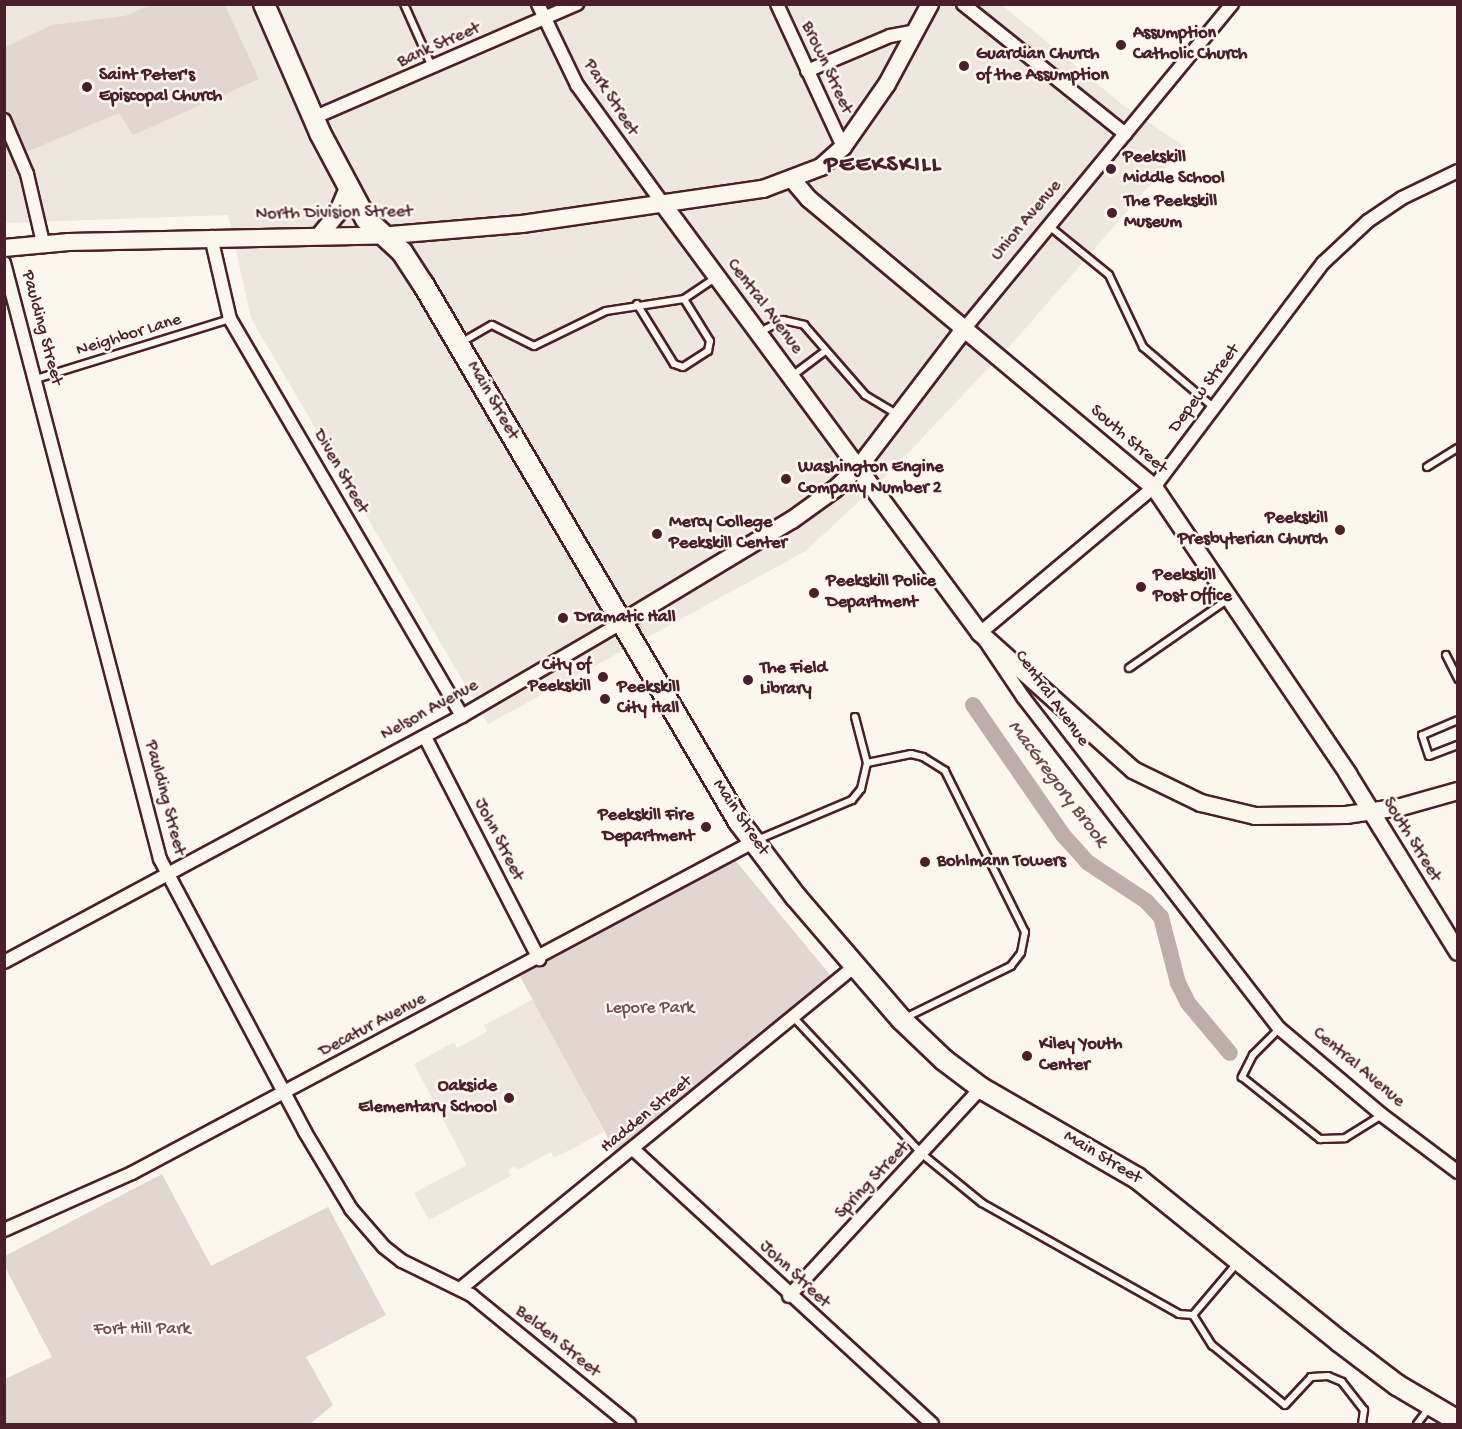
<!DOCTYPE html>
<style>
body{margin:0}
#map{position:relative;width:1462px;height:1429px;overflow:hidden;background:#fbf7ec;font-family:"Gochi Hand",sans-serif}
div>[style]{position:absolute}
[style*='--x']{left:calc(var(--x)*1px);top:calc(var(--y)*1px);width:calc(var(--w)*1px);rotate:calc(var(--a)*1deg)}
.built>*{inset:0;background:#eee7de}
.green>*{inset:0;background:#e2d7d0}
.canal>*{height:16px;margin:-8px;padding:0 8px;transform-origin:8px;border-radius:8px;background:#bfadaa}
.roads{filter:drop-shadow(2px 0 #4a1f2b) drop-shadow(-2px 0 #4a1f2b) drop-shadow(0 2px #4a1f2b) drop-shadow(0 -2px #4a1f2b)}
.lane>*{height:6px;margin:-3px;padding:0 3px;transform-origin:3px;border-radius:3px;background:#fbf7ec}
.street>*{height:12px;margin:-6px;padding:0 6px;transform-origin:6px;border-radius:6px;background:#fbf7ec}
.secondary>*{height:16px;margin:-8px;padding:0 8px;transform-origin:8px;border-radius:8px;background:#fbf7ec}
.primary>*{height:20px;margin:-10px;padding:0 10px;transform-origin:10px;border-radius:10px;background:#fbf7ec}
.dots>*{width:16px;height:16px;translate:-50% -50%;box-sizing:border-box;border:3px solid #fbf7ec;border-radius:50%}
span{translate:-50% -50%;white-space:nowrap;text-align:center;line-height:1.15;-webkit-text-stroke:5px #fbf7ec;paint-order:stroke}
.poi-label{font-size:18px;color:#4a1f2b;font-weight:700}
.left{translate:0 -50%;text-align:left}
.right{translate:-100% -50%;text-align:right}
.street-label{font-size:18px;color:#4a1f2b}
.park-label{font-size:18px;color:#704d54}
.water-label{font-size:20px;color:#6d4a51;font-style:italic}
.district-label{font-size:24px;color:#4a1f2b;font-weight:700;letter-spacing:1.5px}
.frame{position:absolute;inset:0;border:6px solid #4a1f2b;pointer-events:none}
</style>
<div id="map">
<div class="built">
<i style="clip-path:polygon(4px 5px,1002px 5px,1124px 106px,1184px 146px,1017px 338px,889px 473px,806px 551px,488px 724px,251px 318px,228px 215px,5px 223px)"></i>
<i style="clip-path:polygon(534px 999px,604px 1132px,554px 1158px,551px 1152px,517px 1170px,515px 1166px,508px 1170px,511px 1176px,429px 1220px,414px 1193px,467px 1165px,414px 1064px,454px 1042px,457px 1048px,487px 1032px,484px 1025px)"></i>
</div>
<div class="green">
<i style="clip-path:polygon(151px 5px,225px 5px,259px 79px,133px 135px,119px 113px,19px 155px,5px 117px,5px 47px,52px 25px,125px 16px)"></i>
<i style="clip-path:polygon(730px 854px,836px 982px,620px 1160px,517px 971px)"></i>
<i style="clip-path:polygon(162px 1174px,211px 1266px,328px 1207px,386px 1315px,306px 1357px,333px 1405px,310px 1424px,5px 1424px,5px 1379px,52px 1357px,5px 1267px,5px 1256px)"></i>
</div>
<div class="canal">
<i style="--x:973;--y:705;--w:158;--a:55.3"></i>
<i style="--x:1063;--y:835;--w:36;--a:48"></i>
<i style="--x:1087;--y:862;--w:71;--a:33.5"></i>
<i style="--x:1146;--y:901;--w:22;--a:47"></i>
<i style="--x:1161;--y:917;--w:68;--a:75.6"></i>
<i style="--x:1178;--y:983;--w:22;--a:63"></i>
<i style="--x:1188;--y:1003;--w:65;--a:50"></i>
</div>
<div class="roads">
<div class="lane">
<i style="--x:404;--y:4;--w:69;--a:66"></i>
<i style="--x:1049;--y:226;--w:77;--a:39.2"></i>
<i style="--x:1109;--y:275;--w:80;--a:64.7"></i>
<i style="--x:1143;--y:347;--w:92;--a:40.6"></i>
<i style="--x:637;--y:304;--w:70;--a:58.3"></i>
<i style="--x:674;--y:364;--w:9;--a:18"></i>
<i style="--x:683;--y:367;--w:30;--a:-33"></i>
<i style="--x:708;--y:351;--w:10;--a:-79"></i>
<i style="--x:710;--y:341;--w:49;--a:-121.8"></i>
<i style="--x:760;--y:332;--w:26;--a:-28"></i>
<i style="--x:783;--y:320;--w:22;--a:13"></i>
<i style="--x:804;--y:325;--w:93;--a:48.9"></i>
<i style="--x:865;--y:395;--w:39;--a:31"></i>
<i style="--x:462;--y:342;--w:34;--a:-30"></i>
<i style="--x:492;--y:325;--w:47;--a:26.6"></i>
<i style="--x:534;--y:346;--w:80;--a:-25.9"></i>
<i style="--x:606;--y:311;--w:79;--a:-8.7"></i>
<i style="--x:684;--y:299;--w:40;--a:-34"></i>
<i style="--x:792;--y:376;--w:41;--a:-37.1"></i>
<i style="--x:36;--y:379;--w:203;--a:-17.2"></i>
<i style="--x:1427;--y:467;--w:36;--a:-32"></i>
<i style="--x:1446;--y:655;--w:27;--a:63"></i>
<i style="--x:1129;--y:668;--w:119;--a:-34.8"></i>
<i style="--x:855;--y:717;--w:48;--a:75.4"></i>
<i style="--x:867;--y:763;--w:45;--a:-11.6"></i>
<i style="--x:911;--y:754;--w:12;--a:14"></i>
<i style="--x:923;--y:757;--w:26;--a:32"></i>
<i style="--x:945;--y:771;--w:180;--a:63.6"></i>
<i style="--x:1025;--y:932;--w:21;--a:101"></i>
<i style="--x:1021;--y:953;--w:16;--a:128"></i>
<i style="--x:1011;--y:966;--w:118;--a:153.9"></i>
<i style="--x:1458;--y:720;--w:39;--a:157"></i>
<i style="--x:1422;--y:735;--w:22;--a:72"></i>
<i style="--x:1429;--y:756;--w:31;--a:-21"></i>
<i style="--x:757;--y:840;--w:103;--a:-22.8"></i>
<i style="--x:852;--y:800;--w:14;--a:-51"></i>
<i style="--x:861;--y:789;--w:27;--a:-77"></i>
<i style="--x:794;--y:1018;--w:187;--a:46.7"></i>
<i style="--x:922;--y:1154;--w:77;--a:39.2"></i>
<i style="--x:982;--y:1203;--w:226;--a:29.4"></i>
<i style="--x:1179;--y:1314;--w:14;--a:4"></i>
<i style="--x:1279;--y:1029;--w:37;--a:135"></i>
<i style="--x:1253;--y:1055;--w:25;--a:117"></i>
<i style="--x:1242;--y:1077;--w:100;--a:38.5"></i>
<i style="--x:1320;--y:1139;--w:25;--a:-2"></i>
<i style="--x:1345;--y:1138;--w:44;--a:-31.9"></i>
<i style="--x:1238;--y:1262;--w:70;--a:130.3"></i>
<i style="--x:1193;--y:1315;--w:36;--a:58"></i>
<i style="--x:1212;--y:1345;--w:94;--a:39.4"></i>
<i style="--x:1285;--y:1405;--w:38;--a:-47"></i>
<i style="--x:1311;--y:1377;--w:17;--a:-3"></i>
<i style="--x:1328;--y:1376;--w:15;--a:23"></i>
<i style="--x:1342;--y:1382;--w:36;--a:52"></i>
<i style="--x:1364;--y:1410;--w:14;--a:98"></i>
<i style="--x:1417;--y:1424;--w:20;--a:-53"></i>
</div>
<div class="street">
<i style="--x:538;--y:4;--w:90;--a:64.3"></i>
<i style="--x:577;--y:85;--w:147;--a:54.1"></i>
<i style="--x:777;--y:4;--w:157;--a:65.2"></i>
<i style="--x:963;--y:4;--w:208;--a:38.7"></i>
<i style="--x:807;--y:71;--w:90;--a:-22.9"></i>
<i style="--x:890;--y:36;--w:26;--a:-11"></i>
<i style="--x:313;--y:118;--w:288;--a:-23.4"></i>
<i style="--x:4;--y:120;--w:59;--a:66.9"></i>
<i style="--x:27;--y:174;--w:71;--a:76.9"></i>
<i style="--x:1458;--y:171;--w:62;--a:154.3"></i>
<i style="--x:1402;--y:198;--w:41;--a:145.9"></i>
<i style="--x:1368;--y:221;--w:62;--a:137"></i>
<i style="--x:1323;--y:263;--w:281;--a:127"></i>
<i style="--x:1154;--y:487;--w:227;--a:140"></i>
<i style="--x:980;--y:633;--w:77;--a:56.1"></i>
<i style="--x:1023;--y:697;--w:420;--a:52.3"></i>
<i style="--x:1280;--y:1029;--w:133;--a:40.1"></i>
<i style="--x:1382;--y:1115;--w:95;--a:36.9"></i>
<i style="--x:211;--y:237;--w:84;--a:77"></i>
<i style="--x:230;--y:319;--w:460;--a:59.7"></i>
<i style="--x:4;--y:263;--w:616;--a:75.33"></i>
<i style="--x:160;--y:859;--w:309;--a:62"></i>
<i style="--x:305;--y:1132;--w:90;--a:59.1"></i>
<i style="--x:351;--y:1209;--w:50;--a:49"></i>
<i style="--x:384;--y:1247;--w:23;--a:38"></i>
<i style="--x:402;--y:1261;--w:77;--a:26.2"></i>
<i style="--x:471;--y:1295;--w:204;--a:39.2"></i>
<i style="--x:965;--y:328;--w:420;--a:-50.5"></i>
<i style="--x:425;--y:737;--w:250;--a:62.8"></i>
<i style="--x:4;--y:962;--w:520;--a:-28.24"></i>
<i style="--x:462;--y:716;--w:184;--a:-30.3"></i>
<i style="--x:634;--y:1150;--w:405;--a:42.6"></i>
<i style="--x:4;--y:1230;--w:140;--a:-24"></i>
<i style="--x:132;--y:1173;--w:704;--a:-28.06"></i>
<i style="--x:460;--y:1289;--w:510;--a:-39.27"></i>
<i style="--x:789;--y:1296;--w:283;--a:-47.3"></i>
</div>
<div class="secondary">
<i style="--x:792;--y:179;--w:26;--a:50"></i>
<i style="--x:809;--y:199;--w:449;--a:39.9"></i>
<i style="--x:1154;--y:487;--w:346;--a:55.9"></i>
<i style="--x:1348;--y:774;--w:209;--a:58.3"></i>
<i style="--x:663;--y:204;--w:533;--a:53.54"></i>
<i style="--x:980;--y:633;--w:205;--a:41.8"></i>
<i style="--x:1133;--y:770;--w:76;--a:25.9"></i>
<i style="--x:1201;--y:803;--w:56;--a:13.5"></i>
<i style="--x:1255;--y:816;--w:91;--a:-0.6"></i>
<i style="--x:1346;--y:815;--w:56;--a:-8.3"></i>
<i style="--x:1401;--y:807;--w:59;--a:-15.7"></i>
<i style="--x:320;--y:235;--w:27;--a:-51"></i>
<i style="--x:337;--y:214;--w:30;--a:-67"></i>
<i style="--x:4;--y:248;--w:65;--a:-5.3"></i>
<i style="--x:69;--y:242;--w:322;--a:-1.2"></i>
<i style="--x:391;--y:235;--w:131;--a:-4.8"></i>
<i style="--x:522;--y:224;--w:244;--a:-8.3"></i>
<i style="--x:763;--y:189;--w:62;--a:-20.8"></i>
<i style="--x:821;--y:167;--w:30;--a:-42"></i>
<i style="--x:843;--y:147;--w:77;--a:-55.1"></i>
<i style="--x:887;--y:84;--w:91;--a:-61.7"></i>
<i style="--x:621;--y:623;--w:200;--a:-31.1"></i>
<i style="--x:792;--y:520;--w:53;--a:-35.8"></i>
<i style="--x:835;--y:489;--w:33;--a:-43"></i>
<i style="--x:859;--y:467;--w:175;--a:-52.7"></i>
</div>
<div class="primary">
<i style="--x:264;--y:4;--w:141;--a:66.5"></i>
<i style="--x:320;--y:133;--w:98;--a:61.9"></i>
<i style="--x:366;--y:219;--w:49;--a:42.5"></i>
<i style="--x:402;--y:252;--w:38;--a:57"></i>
<i style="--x:423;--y:284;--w:624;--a:59.57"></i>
<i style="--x:739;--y:822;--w:94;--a:52.8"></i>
<i style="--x:796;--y:897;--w:161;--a:49.3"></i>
<i style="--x:901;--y:1019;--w:59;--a:43.6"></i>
<i style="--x:944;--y:1060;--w:46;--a:37.1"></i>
<i style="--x:981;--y:1088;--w:180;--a:30"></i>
<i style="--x:1137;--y:1178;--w:260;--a:38.9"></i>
<i style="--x:1339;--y:1341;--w:73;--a:37.2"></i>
<i style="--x:1397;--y:1385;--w:71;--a:30.5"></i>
</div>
</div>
<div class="dots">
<i style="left:1121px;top:45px;background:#4a1f2b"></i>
<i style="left:964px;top:66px;background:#4a1f2b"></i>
<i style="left:87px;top:87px;background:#4a1f2b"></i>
<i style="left:1111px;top:169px;background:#4a1f2b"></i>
<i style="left:1112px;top:213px;background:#4a1f2b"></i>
<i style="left:786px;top:479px;background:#4a1f2b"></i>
<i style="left:1340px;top:530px;background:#4a1f2b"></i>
<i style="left:657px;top:534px;background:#4a1f2b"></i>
<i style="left:1141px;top:587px;background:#4a1f2b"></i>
<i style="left:814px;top:593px;background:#4a1f2b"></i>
<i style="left:563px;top:618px;background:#4a1f2b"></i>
<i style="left:603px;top:677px;background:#4a1f2b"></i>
<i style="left:748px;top:680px;background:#4a1f2b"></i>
<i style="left:605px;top:699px;background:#4a1f2b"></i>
<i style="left:706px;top:827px;background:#4a1f2b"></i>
<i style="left:925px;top:862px;background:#4a1f2b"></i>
<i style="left:1027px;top:1056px;background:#4a1f2b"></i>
<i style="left:509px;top:1098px;background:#4a1f2b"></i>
</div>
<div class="poi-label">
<span class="left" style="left:1133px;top:45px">Assumption<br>Catholic Church</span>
<span class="left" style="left:976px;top:66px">Guardian Church<br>of the Assumption</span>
<span class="left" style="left:99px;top:87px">Saint Peter's<br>Episcopal Church</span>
<span class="left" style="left:1123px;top:169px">Peekskill<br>Middle School</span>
<span class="left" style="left:1124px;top:213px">The Peekskill<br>Museum</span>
<span class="left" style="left:798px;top:479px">Washington Engine<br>Company Number 2</span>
<span class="right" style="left:1328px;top:530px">Peekskill<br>Presbyterian Church</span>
<span class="left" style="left:669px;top:534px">Mercy College<br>Peekskill Center</span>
<span class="left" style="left:1153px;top:587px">Peekskill<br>Post Office</span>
<span class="left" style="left:826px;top:593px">Peekskill Police<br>Department</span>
<span class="left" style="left:575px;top:618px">Dramatic Hall</span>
<span class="right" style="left:591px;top:677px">City of<br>Peekskill</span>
<span class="left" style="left:760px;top:680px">The Field<br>Library</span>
<span class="left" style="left:617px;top:699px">Peekskill<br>City Hall</span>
<span class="right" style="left:694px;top:827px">Peekskill Fire<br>Department</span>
<span class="left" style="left:937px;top:862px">Bohlmann Towers</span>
<span class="left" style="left:1039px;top:1056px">Kiley Youth<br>Center</span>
<span class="right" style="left:497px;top:1098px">Oakside<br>Elementary School</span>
</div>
<div class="street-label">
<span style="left:439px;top:46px;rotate:-24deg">Bank Street</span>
<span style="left:826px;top:68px;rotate:65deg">Brown Street</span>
<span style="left:610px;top:98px;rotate:57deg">Park Street</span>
<span style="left:334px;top:214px;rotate:-1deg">North Division Street</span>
<span style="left:1027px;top:221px;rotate:-50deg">Union Avenue</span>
<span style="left:764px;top:307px;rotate:53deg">Central Avenue</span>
<span style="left:41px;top:328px;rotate:75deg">Paulding Street</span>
<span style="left:129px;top:336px;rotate:-17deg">Neighbor Lane</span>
<span style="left:1205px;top:389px;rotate:-53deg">Depew Street</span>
<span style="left:492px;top:401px;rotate:60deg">Main Street</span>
<span style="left:1128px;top:440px;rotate:41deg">South Street</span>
<span style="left:340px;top:472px;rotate:60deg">Diven Street</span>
<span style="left:1051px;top:699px;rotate:54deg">Central Avenue</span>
<span style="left:430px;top:711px;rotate:-29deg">Nelson Avenue</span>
<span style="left:164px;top:798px;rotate:75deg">Paulding Street</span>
<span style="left:740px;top:818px;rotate:56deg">Main Street</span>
<span style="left:498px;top:840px;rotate:63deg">John Street</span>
<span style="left:1411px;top:840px;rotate:58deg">South Street</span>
<span style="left:373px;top:1026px;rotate:-28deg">Decatur Avenue</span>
<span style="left:1358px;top:1068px;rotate:40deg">Central Avenue</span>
<span style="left:647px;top:1115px;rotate:-39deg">Hadden Street</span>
<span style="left:1102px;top:1158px;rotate:31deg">Main Street</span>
<span style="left:873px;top:1181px;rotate:-47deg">Spring Street</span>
<span style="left:794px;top:1275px;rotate:43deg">John Street</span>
<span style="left:557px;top:1342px;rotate:39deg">Belden Street</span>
</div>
<div class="park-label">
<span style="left:650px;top:1009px">Lepore Park</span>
<span style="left:142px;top:1330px">Fort Hill Park</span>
</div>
<div class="water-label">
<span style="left:1057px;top:784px;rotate:53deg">MacGregory Brook</span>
</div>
<div class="district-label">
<span style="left:883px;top:166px">PEEKSKILL</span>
</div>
<div class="frame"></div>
</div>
